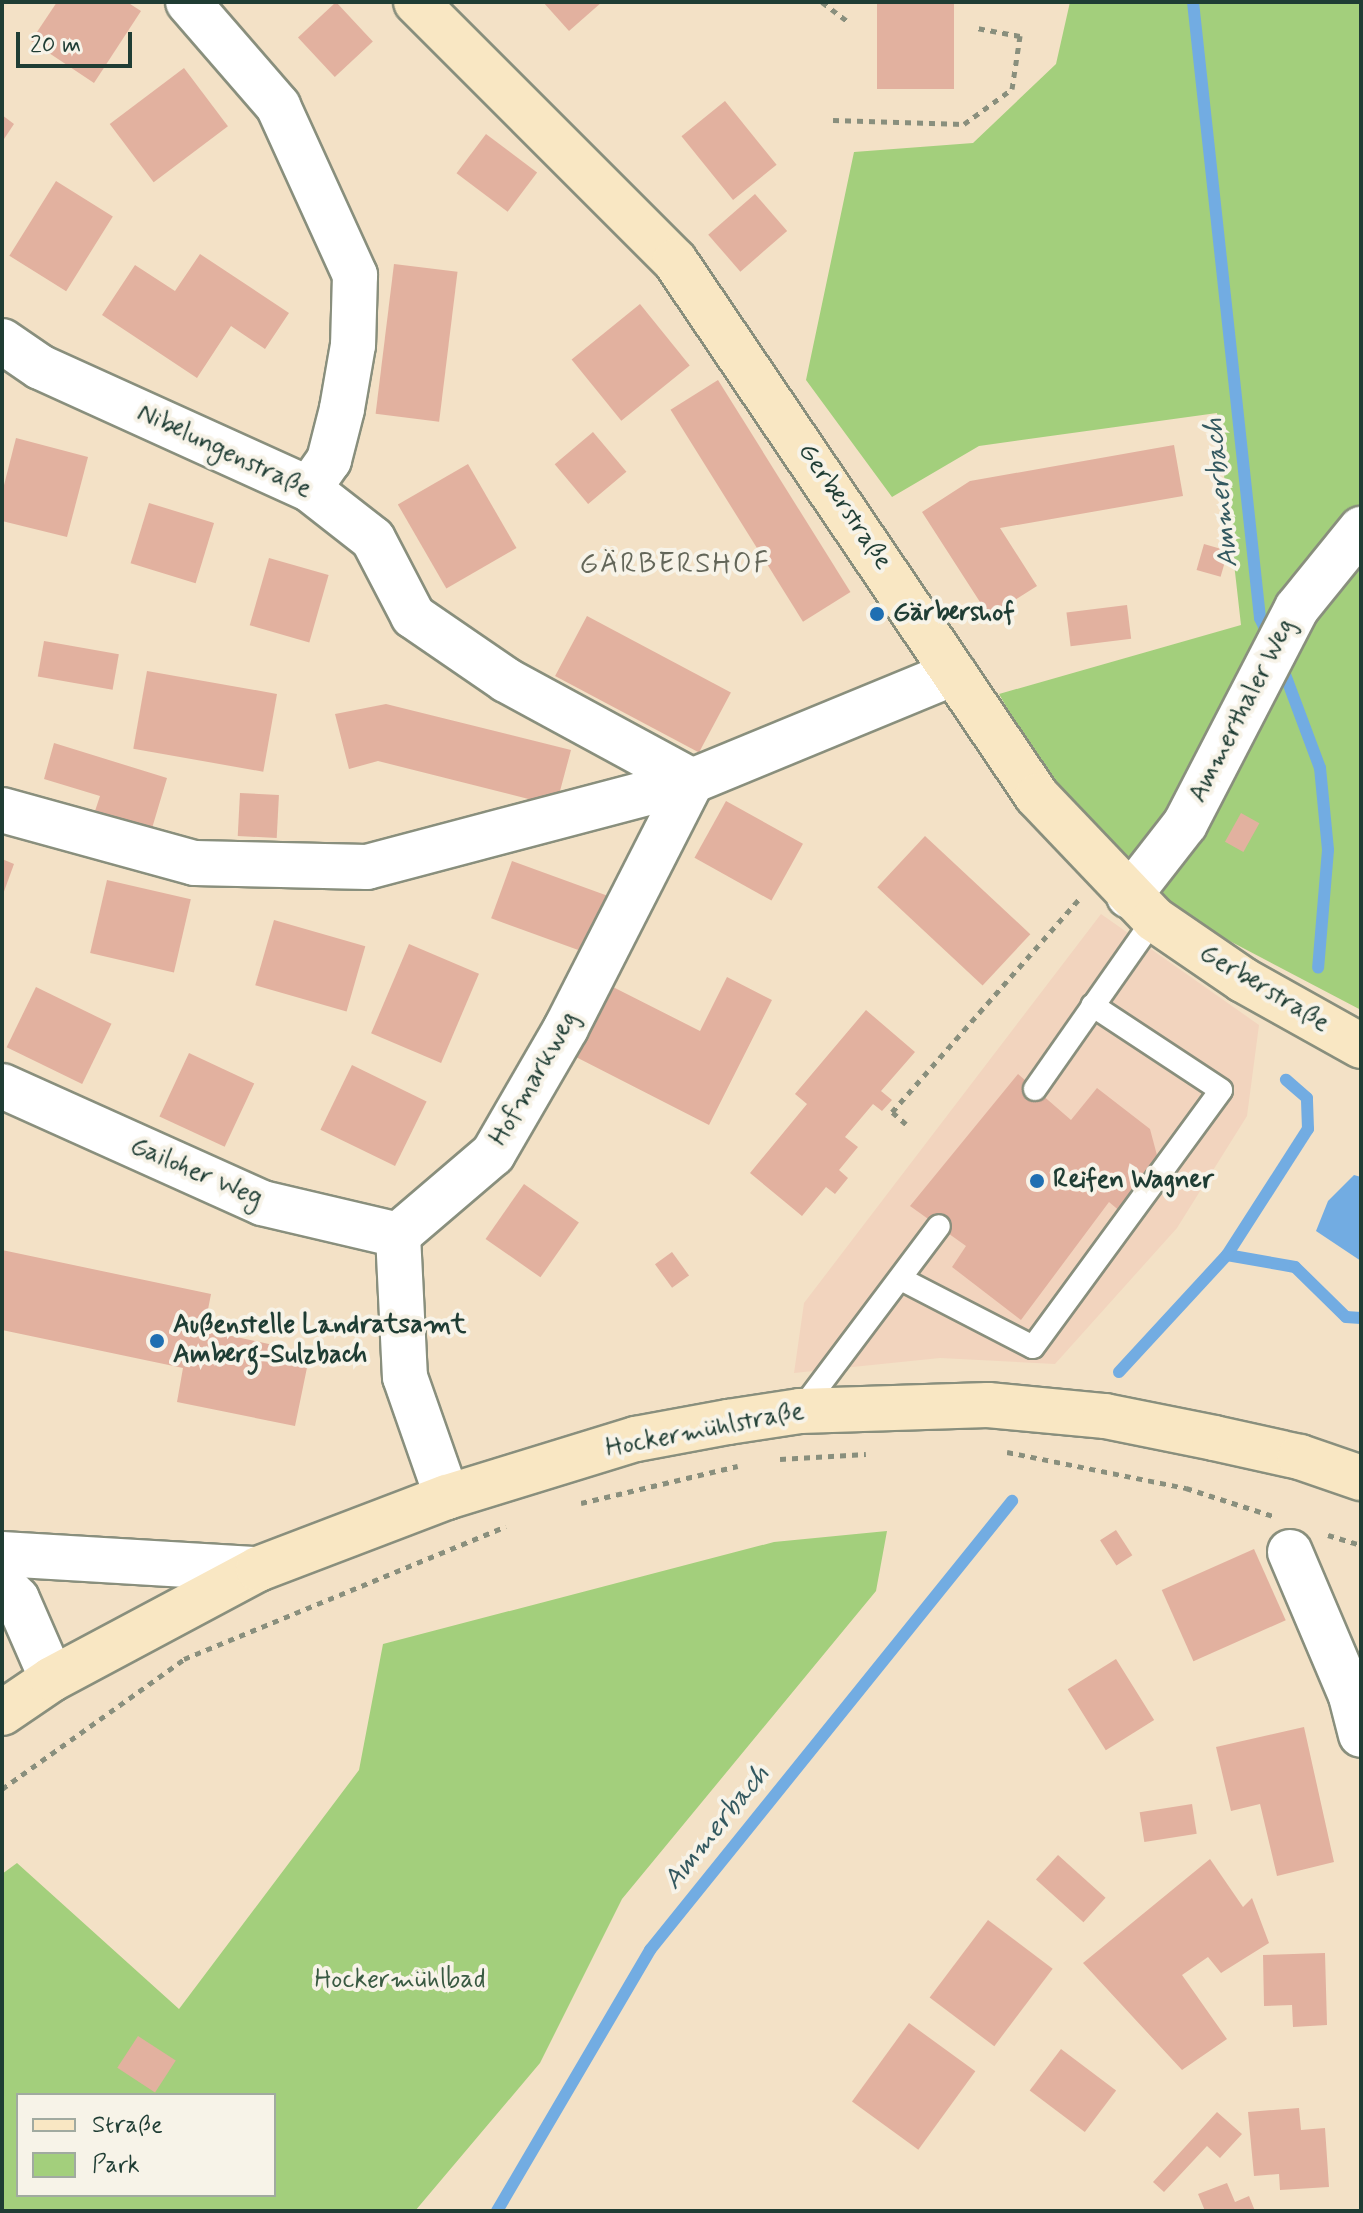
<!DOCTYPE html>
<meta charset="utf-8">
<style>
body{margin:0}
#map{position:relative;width:1363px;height:2213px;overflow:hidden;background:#f3e1c6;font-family:Mynerve,sans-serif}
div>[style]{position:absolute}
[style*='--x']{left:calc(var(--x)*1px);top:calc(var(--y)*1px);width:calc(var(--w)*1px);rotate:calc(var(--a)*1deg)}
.built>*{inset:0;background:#f2d4be}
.green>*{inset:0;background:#a3cf7c}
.water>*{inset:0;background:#72ace2}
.stream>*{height:12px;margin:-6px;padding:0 6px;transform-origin:6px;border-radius:6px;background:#72ace2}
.building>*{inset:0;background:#e2b19f;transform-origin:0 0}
.path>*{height:5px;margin-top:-2.5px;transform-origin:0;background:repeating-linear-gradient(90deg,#898f7d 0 6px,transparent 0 12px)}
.roads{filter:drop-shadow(2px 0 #898f7d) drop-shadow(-2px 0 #898f7d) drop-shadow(0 2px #898f7d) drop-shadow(0 -2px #898f7d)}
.lane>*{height:22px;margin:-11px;padding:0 11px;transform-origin:11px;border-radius:11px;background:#fff}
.street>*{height:44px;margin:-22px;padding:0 22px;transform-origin:22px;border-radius:22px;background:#fff}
.secondary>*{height:44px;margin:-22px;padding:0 22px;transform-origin:22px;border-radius:22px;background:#f9e7c3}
.dots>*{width:22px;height:22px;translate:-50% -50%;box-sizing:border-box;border:4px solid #f7f3e8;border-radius:50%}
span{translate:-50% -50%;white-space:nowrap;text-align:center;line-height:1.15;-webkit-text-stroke:8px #f7f3e8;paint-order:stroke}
.street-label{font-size:26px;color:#1f3d34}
.poi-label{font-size:26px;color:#1f3d34;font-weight:700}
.left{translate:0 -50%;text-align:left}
.park-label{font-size:26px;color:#395a42}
.water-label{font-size:28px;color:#345960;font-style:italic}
.neighbourhood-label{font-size:28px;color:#636659;letter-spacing:2px}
.frame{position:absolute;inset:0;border:4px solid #1f3d34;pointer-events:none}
.legend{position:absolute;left:16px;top:2093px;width:260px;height:104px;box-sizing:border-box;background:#f7f3e8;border:2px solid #a1aaa0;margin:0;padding:10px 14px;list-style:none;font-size:24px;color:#1f3d34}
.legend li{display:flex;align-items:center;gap:16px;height:40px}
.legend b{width:40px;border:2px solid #a1aaa0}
.scale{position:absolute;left:16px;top:32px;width:116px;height:36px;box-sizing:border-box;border:4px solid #1f3d34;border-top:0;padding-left:10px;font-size:24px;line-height:28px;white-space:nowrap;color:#1f3d34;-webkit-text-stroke:6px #f7f3e8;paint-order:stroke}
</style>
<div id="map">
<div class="built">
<i style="clip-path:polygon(1101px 914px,1259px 1025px,1247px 1116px,1177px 1228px,1055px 1364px,940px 1358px,794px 1373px,804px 1303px)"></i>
</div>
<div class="green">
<i style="clip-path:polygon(1070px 2px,1361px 2px,1361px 1010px,1184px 917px,1054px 790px,999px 694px,1241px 625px,1217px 413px,979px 446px,892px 497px,806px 380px,854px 152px,973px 143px,1056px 64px)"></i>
<i style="clip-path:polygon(evenodd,887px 1531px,876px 1591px,622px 1899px,540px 2063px,415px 2211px,2px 2211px,2px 1874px,17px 1863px,179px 2009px,359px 1770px,383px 1644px,774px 1542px,887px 1531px,18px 2095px,274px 2095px,274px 2195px,18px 2195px,18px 2095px)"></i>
</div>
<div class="water">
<i style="clip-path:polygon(1354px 1175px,1361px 1177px,1361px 1261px,1316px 1231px,1328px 1201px)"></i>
</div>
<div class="stream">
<i style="--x:1193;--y:2;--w:620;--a:83.79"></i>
<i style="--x:1260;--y:618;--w:21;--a:65"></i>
<i style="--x:1280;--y:661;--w:114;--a:69.5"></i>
<i style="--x:1320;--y:768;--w:82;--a:84.4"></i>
<i style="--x:1328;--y:850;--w:118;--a:94.8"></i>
<i style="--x:1227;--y:1255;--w:69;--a:10"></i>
<i style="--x:1295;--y:1267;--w:71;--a:44.4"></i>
<i style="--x:1346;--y:1317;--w:15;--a:4"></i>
<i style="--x:1119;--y:1372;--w:159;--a:-47.3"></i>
<i style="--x:1227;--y:1255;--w:150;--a:-57.3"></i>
<i style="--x:1308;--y:1129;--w:31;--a:-92"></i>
<i style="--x:1307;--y:1098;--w:28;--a:-139"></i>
<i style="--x:497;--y:2211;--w:303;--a:-59.6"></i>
<i style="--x:650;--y:1950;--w:577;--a:-51.12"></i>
</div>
<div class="building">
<i style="clip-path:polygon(57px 2px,127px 2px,141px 11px,94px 83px,31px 41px)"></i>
<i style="left:336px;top:2px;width:54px;height:52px;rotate:47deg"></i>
<i style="clip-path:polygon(543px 2px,602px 2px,569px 31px)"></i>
<i style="left:877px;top:2px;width:77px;height:87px"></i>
<i style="left:184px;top:68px;width:73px;height:93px;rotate:53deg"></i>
<i style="left:725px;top:101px;width:82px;height:56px;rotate:51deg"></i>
<i style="clip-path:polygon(2px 115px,14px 124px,2px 142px)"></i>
<i style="left:486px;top:134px;width:64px;height:49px;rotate:37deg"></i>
<i style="left:56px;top:181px;width:67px;height:88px;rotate:32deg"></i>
<i style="left:755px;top:194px;width:49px;height:62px;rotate:49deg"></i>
<i style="clip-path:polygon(200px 254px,289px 313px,265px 349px,231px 326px,197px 378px,102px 315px,135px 265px,175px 291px)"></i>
<i style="left:394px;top:264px;width:64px;height:151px;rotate:7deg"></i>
<i style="left:640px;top:304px;width:79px;height:88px;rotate:51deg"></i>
<i style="left:718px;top:380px;width:250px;height:56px;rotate:58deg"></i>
<i style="left:593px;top:432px;width:52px;height:50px;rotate:50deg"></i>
<i style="clip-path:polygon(16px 438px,88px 457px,67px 537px,2px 521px,2px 493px)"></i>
<i style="clip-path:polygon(1174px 445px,1183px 496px,1000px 528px,1037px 586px,989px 616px,922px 512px,970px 481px)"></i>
<i style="left:468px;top:464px;width:97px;height:81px;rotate:60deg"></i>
<i style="left:149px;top:503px;width:68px;height:63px;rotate:17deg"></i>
<i style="left:1204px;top:544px;width:25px;height:27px;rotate:16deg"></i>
<i style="left:269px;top:558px;width:62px;height:70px;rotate:16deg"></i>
<i style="left:1127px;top:605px;width:34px;height:61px;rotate:83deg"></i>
<i style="left:587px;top:616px;width:163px;height:68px;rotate:28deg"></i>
<i style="left:44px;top:641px;width:76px;height:36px;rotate:10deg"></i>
<i style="left:147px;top:671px;width:132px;height:79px;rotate:10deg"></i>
<i style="clip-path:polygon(386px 704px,571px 750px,556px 806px,378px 761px,349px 769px,335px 714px)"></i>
<i style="clip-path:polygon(54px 743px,167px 778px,150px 835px,93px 817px,100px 796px,44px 779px)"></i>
<i style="left:240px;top:793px;width:39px;height:43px;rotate:3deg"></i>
<i style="left:726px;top:801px;width:88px;height:65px;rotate:29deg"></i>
<i style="left:1241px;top:813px;width:21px;height:33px;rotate:29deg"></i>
<i style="left:925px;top:836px;width:144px;height:70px;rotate:43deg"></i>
<i style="clip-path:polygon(2px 859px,14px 864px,2px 897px)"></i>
<i style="left:512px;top:861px;width:103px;height:61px;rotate:20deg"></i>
<i style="left:107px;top:880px;width:86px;height:75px;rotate:13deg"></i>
<i style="left:274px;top:920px;width:95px;height:68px;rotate:16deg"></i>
<i style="left:409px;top:944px;width:76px;height:97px;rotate:23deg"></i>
<i style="clip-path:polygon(727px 977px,772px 1000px,709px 1125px,574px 1056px,611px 986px,700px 1031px)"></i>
<i style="left:36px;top:987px;width:84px;height:67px;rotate:26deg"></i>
<i style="clip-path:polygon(866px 1010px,915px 1052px,881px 1091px,892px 1100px,882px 1111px,873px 1104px,845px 1137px,858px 1147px,839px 1170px,848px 1178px,835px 1194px,826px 1187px,802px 1216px,750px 1173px,807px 1104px,795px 1094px)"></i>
<i style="left:189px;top:1053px;width:72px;height:70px;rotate:25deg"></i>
<i style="left:352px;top:1065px;width:83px;height:72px;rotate:26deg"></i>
<i style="clip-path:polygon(1018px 1074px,1071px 1120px,1097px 1088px,1150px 1129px,1158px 1159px,1122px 1213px,1109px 1202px,1021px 1320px,952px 1267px,966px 1246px,910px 1206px)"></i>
<i style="left:524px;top:1184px;width:67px;height:67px;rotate:35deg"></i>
<i style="clip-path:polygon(2px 1250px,211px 1294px,204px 1330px,310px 1353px,295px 1426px,177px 1402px,183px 1368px,2px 1330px)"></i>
<i style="left:672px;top:1252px;width:29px;height:21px;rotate:54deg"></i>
<i style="left:1116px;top:1530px;width:30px;height:19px;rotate:57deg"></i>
<i style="left:1254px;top:1549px;width:78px;height:101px;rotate:66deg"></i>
<i style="left:1116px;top:1659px;width:72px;height:57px;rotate:58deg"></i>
<i style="clip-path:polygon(1304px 1727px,1334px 1862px,1277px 1876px,1260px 1804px,1231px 1811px,1216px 1747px)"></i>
<i style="left:1192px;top:1804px;width:30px;height:53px;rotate:81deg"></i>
<i style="left:1058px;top:1855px;width:64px;height:33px;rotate:42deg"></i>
<i style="clip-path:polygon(1210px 1859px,1243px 1907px,1252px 1898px,1269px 1943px,1221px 1973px,1208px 1957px,1182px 1975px,1227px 2039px,1182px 2070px,1083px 1963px)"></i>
<i style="left:988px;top:1920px;width:81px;height:97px;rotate:37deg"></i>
<i style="clip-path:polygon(1325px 1953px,1327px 2025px,1293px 2027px,1292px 2005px,1264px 2006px,1263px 1955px)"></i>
<i style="left:909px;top:2023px;width:82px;height:97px;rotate:36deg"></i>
<i style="left:138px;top:2036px;width:45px;height:38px;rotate:33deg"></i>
<i style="left:1061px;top:2049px;width:69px;height:52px;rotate:37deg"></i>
<i style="clip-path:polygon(1299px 2108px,1301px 2130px,1325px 2128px,1329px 2187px,1280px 2190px,1279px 2174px,1254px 2176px,1248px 2112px)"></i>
<i style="clip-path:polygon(1217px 2112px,1242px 2134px,1220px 2158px,1207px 2146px,1164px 2192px,1153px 2182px)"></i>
<i style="clip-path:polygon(1227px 2183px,1235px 2202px,1249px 2196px,1255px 2211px,1205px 2211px,1198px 2194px)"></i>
</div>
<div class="path">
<i style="--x:822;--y:2;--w:34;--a:37"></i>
<i style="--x:833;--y:120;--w:131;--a:1.7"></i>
<i style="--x:964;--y:124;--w:59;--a:-36.1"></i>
<i style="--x:1012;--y:89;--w:54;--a:-81.4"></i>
<i style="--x:1020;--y:36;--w:44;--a:-169.5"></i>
<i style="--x:906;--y:1124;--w:18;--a:-139"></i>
<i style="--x:892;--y:1112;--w:285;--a:-48.7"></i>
<i style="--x:1007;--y:1452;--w:183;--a:11.4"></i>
<i style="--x:1186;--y:1488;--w:91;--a:17.8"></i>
<i style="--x:780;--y:1459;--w:86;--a:-3.3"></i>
<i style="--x:581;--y:1503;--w:161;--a:-13.3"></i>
<i style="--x:1328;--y:1535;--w:34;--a:17"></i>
<i style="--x:2;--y:1789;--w:224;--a:-35.5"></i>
<i style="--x:184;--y:1659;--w:348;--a:-22.4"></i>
</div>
<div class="roads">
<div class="lane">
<i style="--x:1035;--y:1089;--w:208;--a:-55"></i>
<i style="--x:901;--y:1279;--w:148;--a:27.3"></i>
<i style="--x:1033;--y:1347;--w:318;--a:-53.8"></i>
<i style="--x:1221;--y:1090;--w:154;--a:-146.6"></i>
<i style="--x:800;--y:1411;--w:231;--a:-53.1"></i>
</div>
<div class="street">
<i style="--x:188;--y:2;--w:138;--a:49.1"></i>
<i style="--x:278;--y:106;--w:186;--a:65.5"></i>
<i style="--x:355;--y:275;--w:70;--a:91.6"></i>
<i style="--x:353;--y:345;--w:65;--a:99.8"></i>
<i style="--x:342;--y:409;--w:53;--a:104.3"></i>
<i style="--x:329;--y:460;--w:35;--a:125"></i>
<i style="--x:2;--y:341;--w:46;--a:34.4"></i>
<i style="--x:40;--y:367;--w:295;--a:24.4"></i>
<i style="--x:309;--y:489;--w:81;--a:38"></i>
<i style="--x:373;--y:539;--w:87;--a:62.5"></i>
<i style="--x:413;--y:616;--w:113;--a:34.5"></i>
<i style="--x:506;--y:680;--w:212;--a:28.5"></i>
<i style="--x:2;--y:810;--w:200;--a:15.4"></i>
<i style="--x:195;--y:863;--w:172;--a:1.3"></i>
<i style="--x:367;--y:867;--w:336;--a:-14.8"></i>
<i style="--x:692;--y:781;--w:283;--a:-22.4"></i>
<i style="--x:1129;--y:896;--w:91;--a:-52.1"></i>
<i style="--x:1185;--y:824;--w:243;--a:-62.6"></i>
<i style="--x:1297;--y:608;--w:102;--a:-51"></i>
<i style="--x:2;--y:1086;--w:285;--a:24.2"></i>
<i style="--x:262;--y:1203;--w:140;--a:13.2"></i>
<i style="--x:398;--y:1235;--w:125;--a:-40.5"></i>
<i style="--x:493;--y:1154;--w:146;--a:-59.9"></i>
<i style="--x:566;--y:1028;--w:277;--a:-63"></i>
<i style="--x:398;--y:1235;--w:142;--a:87.2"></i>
<i style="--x:405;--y:1377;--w:127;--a:70.7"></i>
<i style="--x:1290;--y:1552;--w:156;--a:67"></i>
<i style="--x:1351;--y:1696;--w:40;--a:75.6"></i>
<i style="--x:2;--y:1554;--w:256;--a:3.4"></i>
<i style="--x:2;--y:1584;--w:21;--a:45"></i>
<i style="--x:17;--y:1599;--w:87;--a:66.4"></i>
</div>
<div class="secondary">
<i style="--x:416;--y:2;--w:366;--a:45"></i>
<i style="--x:675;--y:261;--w:646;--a:55.92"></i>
<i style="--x:1037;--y:796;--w:170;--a:46.4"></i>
<i style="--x:1154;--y:919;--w:108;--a:34.4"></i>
<i style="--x:1243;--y:980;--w:135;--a:29.2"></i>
<i style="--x:2;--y:1713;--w:60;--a:-34.2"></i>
<i style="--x:52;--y:1679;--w:234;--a:-28.1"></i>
<i style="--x:258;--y:1569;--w:202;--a:-20.9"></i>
<i style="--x:447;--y:1497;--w:198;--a:-17.1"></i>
<i style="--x:636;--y:1439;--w:94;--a:-10.5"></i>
<i style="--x:728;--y:1422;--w:73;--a:-8.7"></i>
<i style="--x:800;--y:1411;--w:188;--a:-1.8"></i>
<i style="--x:988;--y:1405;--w:118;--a:5.4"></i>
<i style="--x:1105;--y:1416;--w:111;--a:11.4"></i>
<i style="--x:1214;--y:1438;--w:88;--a:12.5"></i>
<i style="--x:1300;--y:1457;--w:65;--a:19"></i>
</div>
</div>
<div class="dots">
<i style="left:877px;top:614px;background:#1f6fb2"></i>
<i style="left:1037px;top:1181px;background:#1f6fb2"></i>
<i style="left:157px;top:1341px;background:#1f6fb2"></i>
</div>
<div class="street-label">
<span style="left:224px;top:452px;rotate:25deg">Nibelungenstraße</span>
<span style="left:844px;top:507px;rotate:56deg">Gerberstraße</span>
<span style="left:1243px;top:711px;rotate:-63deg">Ammerthaler Weg</span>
<span style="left:1264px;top:989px;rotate:31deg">Gerberstraße</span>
<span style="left:535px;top:1079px;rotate:-60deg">Hofmarkweg</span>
<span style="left:196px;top:1173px;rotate:23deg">Gailoher Weg</span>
<span style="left:705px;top:1431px;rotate:-11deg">Hockermühlstraße</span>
</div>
<div class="poi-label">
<span class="left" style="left:893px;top:614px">Gärbershof</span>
<span class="left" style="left:1053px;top:1181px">Reifen Wagner</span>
<span class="left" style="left:173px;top:1341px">Außenstelle Landratsamt<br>Amberg-Sulzbach</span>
</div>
<div class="park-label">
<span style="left:400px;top:1981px">Hockermühlbad</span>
</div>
<div class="water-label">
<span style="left:1222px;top:493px;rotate:-96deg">Ammerbach</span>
<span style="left:717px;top:1828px;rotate:-51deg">Ammerbach</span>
</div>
<div class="neighbourhood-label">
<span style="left:675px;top:565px">GÄRBERSHOF</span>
</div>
<div class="frame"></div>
<ul class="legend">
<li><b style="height:10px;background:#f9e7c3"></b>Straße</li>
<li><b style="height:22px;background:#a3cf7c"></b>Park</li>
</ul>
<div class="scale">20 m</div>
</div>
